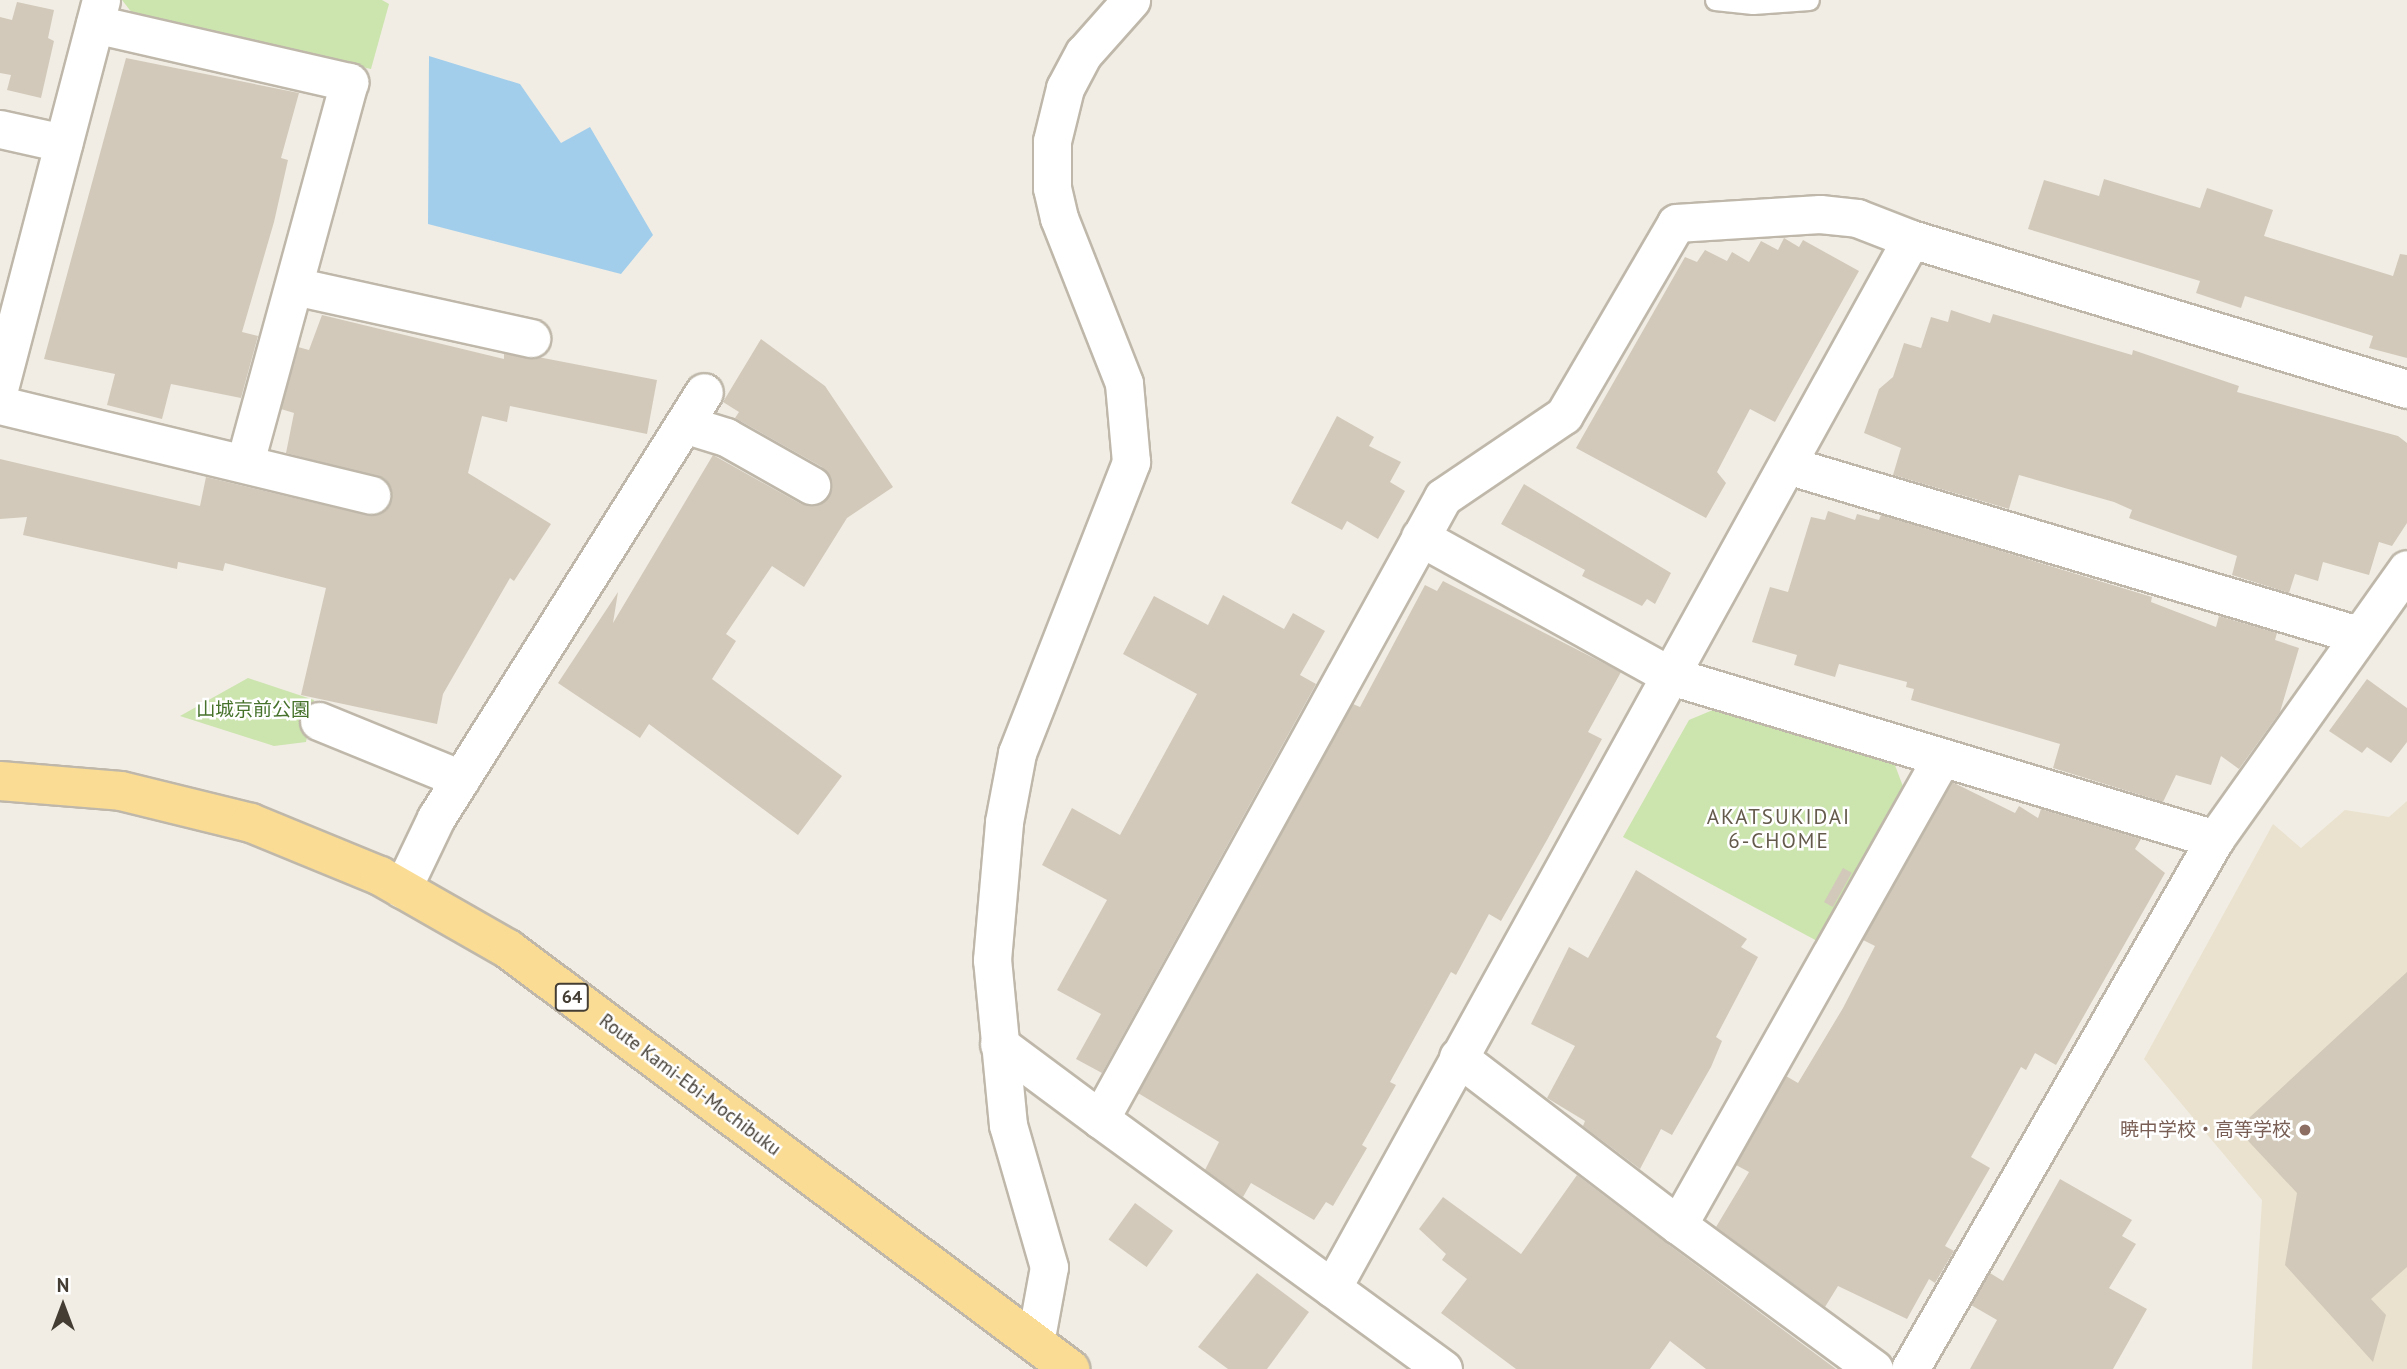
<!DOCTYPE html>
<meta charset="utf-8">
<style>
body{margin:0}
#map{position:relative;width:2407px;height:1369px;overflow:hidden;background:#f1ede4;font-family:"PT Sans","Noto Sans JP",sans-serif}
div>[style]{position:absolute}
[style*='--x']{left:calc(var(--x)*1px);top:calc(var(--y)*1px);width:calc(var(--w)*1px);rotate:calc(var(--a)*1deg)}
.education>*{inset:0;background:#eae2ce}
.green>*{inset:0;background:#cce4ae}
.water>*{inset:0;background:#a2ceec}
.building>*{inset:0;background:#d2c9ba;transform-origin:0 0}
.roads{filter:drop-shadow(2px 0 #bfb8aa) drop-shadow(-2px 0 #bfb8aa) drop-shadow(0 2px #bfb8aa) drop-shadow(0 -2px #bfb8aa)}
.service>*{height:19px;margin:-9.5px;padding:0 9.5px;transform-origin:9.5px;border-radius:9.5px;background:#fff}
.minor>*{height:37px;margin:-18.5px;padding:0 18.5px;transform-origin:18.5px;border-radius:18.5px;background:#fff}
.primary>*{height:38px;margin:-19px;padding:0 19px;transform-origin:19px;border-radius:19px;background:#fadc94}
.dots>*{width:19px;height:19px;translate:-50% -50%;box-sizing:border-box;border:4px solid #fff;border-radius:50%}
span{translate:-50% -50%;white-space:nowrap;text-align:center;line-height:1.15;-webkit-text-stroke:5px #fff;paint-order:stroke}
.shield-label span{padding:2px 5px;background:#fff;border:2px solid;border-radius:5px;-webkit-text-stroke-width:0}
.shield-label{font-size:18px;color:#433d34;font-weight:700}
.park-label{font-size:19px;color:#46722b}
.street-label{font-size:19px;color:#433d34}
.education-label{font-size:19px;color:#785e54}
.right{translate:-100% -50%;text-align:right}
.neighbourhood-label{font-size:21px;color:#655b4c;letter-spacing:2px}
.north{position:absolute;left:28px;top:1271px;width:70px;height:70px;-webkit-text-stroke:5px #fff;paint-order:stroke;rotate:0deg;font-size:19px;font-weight:700;line-height:28px;text-align:center;color:#433d34}
.north::after{content:'';display:block;margin:auto;width:24px;height:32px;background:#433d34;clip-path:polygon(50% 0,100% 100%,50% 72%,0 100%)}
</style>
<div id="map">
<div class="education">
<i style="clip-path:polygon(2407px 801px,2407px 1369px,2252px 1369px,2262px 1200px,2144px 1059px,2273px 824px,2301px 848px,2345px 810px,2389px 817px)"></i>
</div>
<div class="green">
<i style="clip-path:polygon(122px 0,382px 0,389px 4px,371px 69px,136px 18px)"></i>
<i style="clip-path:polygon(248px 678px,314px 700px,306px 742px,274px 746px,180px 716px)"></i>
<i style="clip-path:polygon(1720px 707px,1893px 760px,1904px 789px,1819px 942px,1623px 837px,1689px 720px)"></i>
</div>
<div class="water">
<i style="clip-path:polygon(429px 56px,520px 84px,561px 143px,590px 127px,653px 235px,621px 274px,428px 224px)"></i>
</div>
<div class="building">
<i style="clip-path:polygon(17px 2px,54px 10px,48px 38px,54px 41px,41px 98px,7px 90px,11px 75px,0 73px,0 17px,12px 20px)"></i>
<i style="clip-path:polygon(126px 58px,299px 93px,281px 158px,288px 160px,274px 222px,242px 332px,258px 336px,241px 398px,171px 384px,162px 419px,107px 405px,115px 374px,44px 359px)"></i>
<i style="clip-path:polygon(2104px 179px,2200px 208px,2207px 188px,2273px 210px,2264px 236px,2393px 276px,2400px 254px,2407px 255px,2407px 358px,2369px 348px,2373px 336px,2245px 296px,2241px 308px,2196px 293px,2200px 281px,2028px 229px,2044px 180px,2099px 196px)"></i>
<i style="clip-path:polygon(1784px 238px,1799px 247px,1803px 240px,1859px 271px,1775px 422px,1750px 409px,1717px 472px,1726px 483px,1706px 518px,1576px 448px,1685px 257px,1697px 262px,1705px 250px,1727px 261px,1732px 252px,1749px 262px,1761px 241px,1778px 250px)"></i>
<i style="clip-path:polygon(1951px 310px,1990px 323px,1993px 314px,2132px 355px,2133px 350px,2239px 386px,2237px 392px,2398px 436px,2407px 443px,2407px 523px,2392px 546px,2379px 542px,2369px 575px,2323px 562px,2318px 581px,2295px 574px,2289px 593px,2232px 575px,2237px 556px,2129px 518px,2132px 510px,2114px 502px,2019px 475px,2009px 509px,1893px 475px,1901px 448px,1864px 433px,1879px 389px,1893px 377px,1904px 343px,1921px 348px,1931px 317px,1948px 322px)"></i>
<i style="clip-path:polygon(322px 315px,504px 359px,504px 354px,538px 357px,657px 380px,647px 434px,510px 406px,507px 422px,482px 416px,468px 473px,551px 524px,514px 581px,510px 578px,443px 694px,437px 724px,301px 695px,326px 588px,225px 563px,223px 571px,178px 562px,177px 569px,23px 535px,27px 517px,0 519px,0 459px,200px 506px,206px 477px,366px 515px,386px 510px,391px 490px,385px 479px,286px 453px,294px 413px,281px 409px,298px 347px,309px 350px)"></i>
<i style="clip-path:polygon(761px 339px,825px 386px,893px 487px,847px 518px,804px 587px,772px 566px,726px 634px,736px 641px,712px 679px,842px 776px,798px 835px,649px 724px,640px 738px,558px 683px,618px 592px,613px 623px,713px 455px,801px 504px,812px 506px,829px 496px,832px 484px,822px 467px,735px 418px,739px 412px,723px 402px)"></i>
<i style="clip-path:polygon(1337px 416px,1374px 437px,1369px 446px,1401px 462px,1390px 482px,1405px 491px,1378px 539px,1347px 521px,1342px 530px,1291px 503px)"></i>
<i style="clip-path:polygon(1524px 484px,1671px 573px,1655px 604px,1647px 599px,1642px 606px,1582px 576px,1585px 570px,1501px 524px)"></i>
<i style="clip-path:polygon(1828px 511px,1855px 520px,1857px 514px,1879px 520px,1881px 515px,1998px 550px,2152px 597px,2151px 602px,2216px 627px,2219px 616px,2277px 633px,2275px 640px,2299px 648px,2280px 712px,2239px 769px,2221px 756px,2211px 785px,2176px 775px,2163px 802px,2053px 768px,2060px 744px,1911px 700px,1914px 689px,1906px 687px,1907px 682px,1839px 664px,1835px 677px,1794px 665px,1797px 655px,1752px 642px,1770px 587px,1788px 592px,1811px 517px,1825px 520px)"></i>
<i style="clip-path:polygon(1443px 581px,1621px 672px,1588px 732px,1602px 739px,1547px 840px,1501px 921px,1489px 914px,1456px 975px,1451px 972px,1390px 1082px,1396px 1085px,1362px 1145px,1367px 1148px,1333px 1206px,1326px 1202px,1314px 1220px,1251px 1183px,1243px 1197px,1205px 1170px,1219px 1142px,1138px 1093px,1353px 704px,1360px 707px,1425px 585px,1437px 591px)"></i>
<i style="clip-path:polygon(1223px 595px,1284px 629px,1293px 613px,1325px 631px,1300px 675px,1316px 684px,1102px 1073px,1076px 1059px,1101px 1014px,1057px 990px,1107px 900px,1042px 865px,1072px 808px,1120px 835px,1197px 694px,1123px 654px,1154px 596px,1208px 625px)"></i>
<i style="clip-path:polygon(2367px 679px,2407px 708px,2407px 742px,2391px 763px,2367px 747px,2362px 753px,2329px 731px)"></i>
<i style="clip-path:polygon(1952px 782px,2015px 813px,2019px 806px,2038px 818px,2041px 809px,2141px 839px,2135px 849px,2165px 873px,2056px 1065px,2035px 1053px,2026px 1070px,2021px 1067px,1971px 1157px,1990px 1168px,1945px 1246px,1954px 1251px,1935px 1283px,1929px 1279px,1907px 1319px,1838px 1286px,1825px 1307px,1716px 1227px,1749px 1172px,1736px 1165px,1786px 1076px,1798px 1083px,1843px 1008px,1875px 946px,1863px 940px)"></i>
<i style="left:1843px;top:868px;width:10px;height:39px;rotate:29deg"></i>
<i style="clip-path:polygon(1636px 870px,1747px 939px,1741px 947px,1758px 957px,1716px 1037px,1722px 1041px,1711px 1067px,1672px 1135px,1661px 1129px,1640px 1169px,1583px 1126px,1585px 1121px,1547px 1098px,1575px 1046px,1531px 1024px,1569px 947px,1588px 958px)"></i>
<i style="clip-path:polygon(2407px 972px,2407px 1267px,2371px 1299px,2386px 1315px,2373px 1362px,2285px 1265px,2297px 1193px,2237px 1129px)"></i>
<i style="clip-path:polygon(1577px 1175px,1665px 1242px,1836px 1369px,1706px 1369px,1670px 1341px,1650px 1369px,1516px 1369px,1441px 1313px,1467px 1279px,1442px 1260px,1446px 1254px,1419px 1229px,1443px 1197px,1521px 1254px)"></i>
<i style="clip-path:polygon(2060px 1179px,2132px 1220px,2122px 1236px,2136px 1244px,2109px 1288px,2147px 1309px,2113px 1369px,1970px 1369px,1997px 1320px,1971px 1305px,1990px 1273px,2003px 1281px)"></i>
<i style="left:1135px;top:1203px;width:47px;height:45px;rotate:36deg"></i>
<i style="clip-path:polygon(1257px 1273px,1309px 1312px,1267px 1369px,1228px 1369px,1198px 1347px)"></i>
</div>
<div class="roads">
<div class="service">
<i style="--x:1715;--y:0;--w:38;--a:6"></i>
<i style="--x:1753;--y:4;--w:56;--a:-4.1"></i>
</div>
<div class="minor">
<i style="--x:95;--y:24;--w:261;--a:12.9"></i>
<i style="--x:349;--y:82;--w:395;--a:105.3"></i>
<i style="--x:0;--y:129;--w:65;--a:12.5"></i>
<i style="--x:294;--y:286;--w:243;--a:12.4"></i>
<i style="--x:0;--y:385;--w:398;--a:-75.3"></i>
<i style="--x:0;--y:405;--w:382;--a:13.6"></i>
<i style="--x:684;--y:424;--w:44;--a:17.2"></i>
<i style="--x:726;--y:437;--w:98;--a:29.5"></i>
<i style="--x:1787;--y:465;--w:596;--a:16.58"></i>
<i style="--x:1420;--y:537;--w:287;--a:29"></i>
<i style="--x:1671;--y:676;--w:568;--a:16.68"></i>
<i style="--x:319;--y:721;--w:153;--a:22.2"></i>
<i style="--x:402;--y:889;--w:79;--a:-64.4"></i>
<i style="--x:436;--y:818;--w:503;--a:-57.83"></i>
<i style="--x:999;--y:1044;--w:126;--a:36.6"></i>
<i style="--x:1458;--y:1057;--w:277;--a:37.4"></i>
<i style="--x:1332;--y:1288;--w:1198;--a:-61.1"></i>
<i style="--x:1035;--y:1343;--w:77;--a:-79.6"></i>
<i style="--x:1049;--y:1267;--w:148;--a:-106.1"></i>
<i style="--x:1008;--y:1125;--w:166;--a:-95.5"></i>
<i style="--x:992;--y:960;--w:139;--a:-85"></i>
<i style="--x:1004;--y:822;--w:70;--a:-79.3"></i>
<i style="--x:1017;--y:753;--w:313;--a:-68.6"></i>
<i style="--x:1131;--y:462;--w:79;--a:-95.1"></i>
<i style="--x:1124;--y:383;--w:177;--a:-111.5"></i>
<i style="--x:1059;--y:218;--w:31;--a:-103"></i>
<i style="--x:1052;--y:188;--w:47;--a:-90"></i>
<i style="--x:1052;--y:141;--w:55;--a:-76.2"></i>
<i style="--x:1065;--y:88;--w:40;--a:-62"></i>
<i style="--x:1084;--y:53;--w:71;--a:-48.4"></i>
<i style="--x:1443;--y:1369;--w:424;--a:-143.9"></i>
<i style="--x:1100;--y:1119;--w:710;--a:-61.13"></i>
<i style="--x:1443;--y:497;--w:146;--a:-34.1"></i>
<i style="--x:1564;--y:415;--w:222;--a:-59.7"></i>
<i style="--x:1676;--y:223;--w:144;--a:-3.6"></i>
<i style="--x:1820;--y:214;--w:37;--a:6"></i>
<i style="--x:1857;--y:218;--w:58;--a:21.3"></i>
<i style="--x:1911;--y:239;--w:518;--a:16.83"></i>
<i style="--x:1874;--y:1369;--w:243;--a:-143.7"></i>
<i style="--x:1678;--y:1225;--w:537;--a:-60.57"></i>
<i style="--x:1910;--y:1369;--w:611;--a:-60.08"></i>
<i style="--x:2215;--y:839;--w:331;--a:-54.6"></i>
</div>
<div class="primary">
<i style="--x:0;--y:781;--w:121;--a:4.7"></i>
<i style="--x:121;--y:791;--w:134;--a:13.8"></i>
<i style="--x:251;--y:823;--w:139;--a:22.3"></i>
<i style="--x:380;--y:876;--w:147;--a:29.7"></i>
<i style="--x:508;--y:949;--w:702;--a:36.77"></i>
</div>
</div>
<div class="dots">
<i style="left:2305px;top:1130px;background:#8d6e63"></i>
</div>
<div class="shield-label">
<span style="left:572px;top:997px">64</span>
</div>
<div class="park-label">
<span style="left:253px;top:710px">山城京前公園</span>
</div>
<div class="street-label">
<span style="left:690px;top:1085px;rotate:37deg">Route Kami-Ebi-Mochibuku</span>
</div>
<div class="education-label">
<span class="right" style="left:2291px;top:1130px">暁中学校・高等学校</span>
</div>
<div class="neighbourhood-label">
<span style="left:1779px;top:829px">AKATSUKIDAI<br>6-CHOME</span>
</div>
<div class="north">N</div>
</div>
